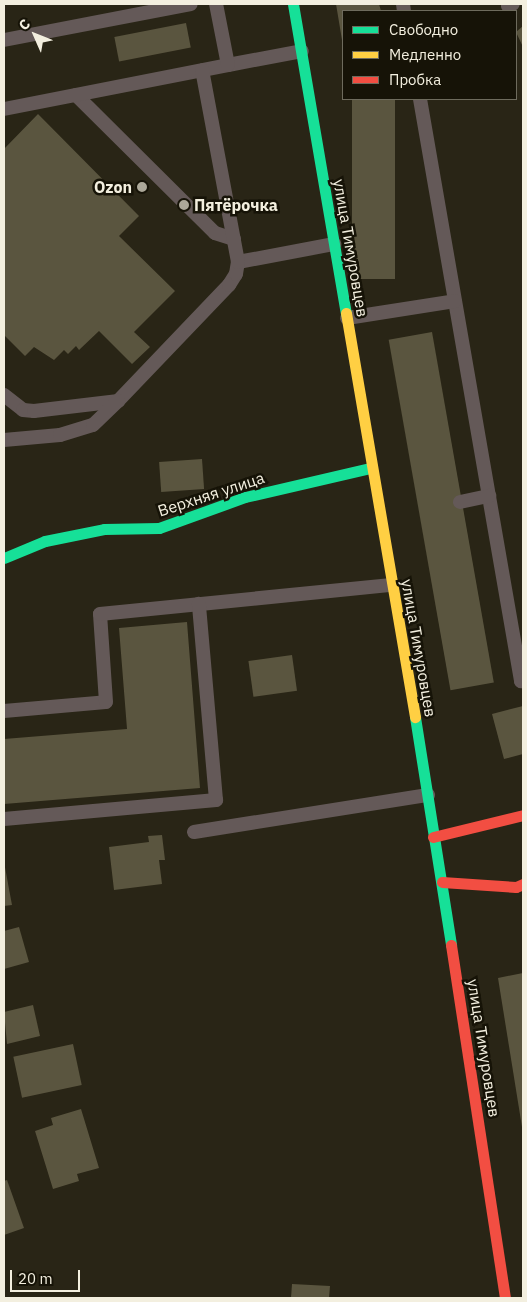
<!DOCTYPE html>
<meta charset="utf-8">
<style>
body{margin:0}
#map{position:relative;width:527px;height:1302px;overflow:hidden;background:#292516;font-family:"IBM Plex Sans",sans-serif}
div>[style]{position:absolute}
[style*='--x']{left:calc(var(--x)*1px);top:calc(var(--y)*1px);width:calc(var(--w)*1px);rotate:calc(var(--a)*1deg)}
.building>*{inset:0;background:#5a553f;transform-origin:0 0}
.lane>*{height:14px;margin:-7px;padding:0 7px;transform-origin:7px;border-radius:7px;background:#645958}
.fast>*{height:11px;margin:-5.5px;padding:0 5.5px;transform-origin:5.5px;border-radius:5.5px;background:#16e098}
.slow>*{height:11px;margin:-5.5px;padding:0 5.5px;transform-origin:5.5px;border-radius:5.5px;background:#ffcf43}
.jam>*{height:11px;margin:-5.5px;padding:0 5.5px;transform-origin:5.5px;border-radius:5.5px;background:#f24e42}
.dots>*{width:14px;height:14px;translate:-50% -50%;box-sizing:border-box;border:2px solid #161307;border-radius:50%}
span{translate:-50% -50%;white-space:nowrap;text-align:center;line-height:1.15;-webkit-text-stroke:5px #161307;paint-order:stroke}
.poi-label{font-size:16px;color:#f3efdf;font-weight:700}
.right{translate:-100% -50%;text-align:right}
.left{translate:0 -50%;text-align:left}
.street-label{font-size:16px;color:#f3efdf}
.frame{position:absolute;inset:0;border:5px solid #f3efdf;pointer-events:none}
.legend{position:absolute;left:342px;top:10px;width:175px;height:90px;box-sizing:border-box;background:#161307;border:1px solid #6e6b5d;margin:0;padding:6px 9px;list-style:none;font-size:15px;color:#f3efdf}
.legend li{display:flex;align-items:center;gap:10px;height:25px}
.legend b{width:25px;border:1px solid #6e6b5d}
.north{position:absolute;left:10px;top:10px;width:50px;height:50px;-webkit-text-stroke:4px #161307;paint-order:stroke;rotate:314deg;font-size:14px;font-weight:700;line-height:20px;text-align:center;color:#f3efdf}
.north::after{content:'';display:block;margin:auto;width:18px;height:22px;background:#f3efdf;clip-path:polygon(50% 0,100% 100%,50% 72%,0 100%)}
.scale{position:absolute;left:10px;top:1270px;width:70px;height:22px;box-sizing:border-box;border:2px solid #f3efdf;border-top:0;padding-left:6px;font-size:15px;line-height:18px;white-space:nowrap;color:#f3efdf;-webkit-text-stroke:4px #161307;paint-order:stroke}
</style>
<div id="map">
<div class="building">
<i style="clip-path:polygon(336px 4px,379px 4px,381px 11px,343px 11px,342px 40px)"></i>
<i style="left:186px;top:23px;width:25px;height:73px;rotate:79deg"></i>
<i style="clip-path:polygon(523px 26px,523px 47px,516px 32px)"></i>
<i style="left:352px;top:99px;width:43px;height:180px"></i>
<i style="clip-path:polygon(38px 114px,139px 216px,119px 236px,175px 291px,134px 332px,150px 347px,132px 364px,99px 331px,79px 350px,76px 346px,68px 354px,64px 350px,54px 360px,34px 347px,25px 356px,4px 335px,4px 149px)"></i>
<i style="left:432px;top:332px;width:356px;height:44px;rotate:80deg"></i>
<i style="left:202px;top:459px;width:30px;height:43px;rotate:86deg"></i>
<i style="clip-path:polygon(187px 622px,200px 788px,4px 804px,4px 739px,127px 729px,119px 628px)"></i>
<i style="left:292px;top:655px;width:36px;height:44px;rotate:82deg"></i>
<i style="clip-path:polygon(523px 706px,523px 754px,504px 759px,492px 714px)"></i>
<i style="clip-path:polygon(162px 835px,165px 860px,159px 860px,162px 884px,114px 890px,109px 847px,149px 842px,148px 836px)"></i>
<i style="clip-path:polygon(4px 862px,12px 905px,4px 906px)"></i>
<i style="clip-path:polygon(19px 927px,29px 962px,4px 969px,4px 931px)"></i>
<i style="clip-path:polygon(523px 973px,523px 1127px,522px 1127px,498px 978px)"></i>
<i style="clip-path:polygon(33px 1005px,40px 1036px,7px 1044px,4px 1012px)"></i>
<i style="left:73px;top:1044px;width:42px;height:61px;rotate:78deg"></i>
<i style="clip-path:polygon(81px 1109px,99px 1168px,77px 1174px,79px 1181px,53px 1189px,35px 1131px,53px 1125px,51px 1118px)"></i>
<i style="clip-path:polygon(7px 1180px,24px 1228px,4px 1235px,4px 1181px)"></i>
<i style="clip-path:polygon(292px 1284px,330px 1286px,329px 1298px,291px 1298px)"></i>
</div>
<div class="lane">
<i style="--x:403;--y:4;--w:7;--a:82"></i>
<i style="--x:508;--y:6;--w:5;--a:-22"></i>
<i style="--x:4;--y:40;--w:190;--a:-10.9"></i>
<i style="--x:228;--y:65;--w:75;--a:-10.7"></i>
<i style="--x:76;--y:95;--w:196;--a:44.8"></i>
<i style="--x:215;--y:233;--w:20;--a:18"></i>
<i style="--x:420;--y:99;--w:591;--a:80.15"></i>
<i style="--x:521;--y:681;--w:2;--a:-27"></i>
<i style="--x:4;--y:109;--w:228;--a:-11.1"></i>
<i style="--x:228;--y:65;--w:62;--a:-101.1"></i>
<i style="--x:238;--y:262;--w:98;--a:-10.6"></i>
<i style="--x:347;--y:318;--w:109;--a:-8.9"></i>
<i style="--x:4;--y:395;--w:24;--a:38"></i>
<i style="--x:23;--y:410;--w:11;--a:5"></i>
<i style="--x:34;--y:411;--w:85;--a:-6.8"></i>
<i style="--x:118;--y:401;--w:161;--a:-46.3"></i>
<i style="--x:229;--y:285;--w:13;--a:-58"></i>
<i style="--x:236;--y:274;--w:12;--a:-81"></i>
<i style="--x:238;--y:262;--w:195;--a:-100.6"></i>
<i style="--x:4;--y:440;--w:56;--a:-5.1"></i>
<i style="--x:60;--y:435;--w:34;--a:-17"></i>
<i style="--x:93;--y:425;--w:35;--a:-44"></i>
<i style="--x:460;--y:502;--w:30;--a:-12"></i>
<i style="--x:4;--y:711;--w:102;--a:-5"></i>
<i style="--x:106;--y:702;--w:88;--a:-93.9"></i>
<i style="--x:100;--y:614;--w:293;--a:-5.7"></i>
<i style="--x:4;--y:819;--w:213;--a:-5.1"></i>
<i style="--x:216;--y:800;--w:197;--a:-95"></i>
<i style="--x:194;--y:832;--w:237;--a:-9"></i>
</div>
<div class="fast">
<i style="--x:293;--y:4;--w:314;--a:80.3"></i>
<i style="--x:4;--y:558;--w:44;--a:-22.5"></i>
<i style="--x:45;--y:541;--w:60;--a:-11.5"></i>
<i style="--x:104;--y:529;--w:55;--a:-1"></i>
<i style="--x:159;--y:528;--w:91;--a:-19.8"></i>
<i style="--x:245;--y:497;--w:129;--a:-13"></i>
<i style="--x:415;--y:717;--w:231;--a:81"></i>
</div>
<div class="slow">
<i style="--x:346;--y:313;--w:410;--a:80.3"></i>
</div>
<div class="jam">
<i style="--x:433;--y:837;--w:93;--a:-13.7"></i>
<i style="--x:442;--y:882;--w:74;--a:3.9"></i>
<i style="--x:516;--y:887;--w:8;--a:-23"></i>
<i style="--x:451;--y:945;--w:357;--a:81.3"></i>
</div>
<div class="dots">
<i style="left:142px;top:187px;background:#aca899"></i>
<i style="left:184px;top:205px;background:#aca899"></i>
</div>
<div class="poi-label">
<span class="right" style="left:132px;top:187px">Ozon</span>
<span class="left" style="left:194px;top:205px">Пятёрочка</span>
</div>
<div class="street-label">
<span style="left:351px;top:248px;rotate:80deg">улица Тимуровцев</span>
<span style="left:211px;top:494px;rotate:-18deg">Верхняя улица</span>
<span style="left:419px;top:648px;rotate:80deg">улица Тимуровцев</span>
<span style="left:484px;top:1048px;rotate:81deg">улица Тимуровцев</span>
</div>
<div class="frame"></div>
<ul class="legend">
<li><b style="height:6px;background:#16e098"></b>Свободно</li>
<li><b style="height:6px;background:#ffcf43"></b>Медленно</li>
<li><b style="height:6px;background:#f24e42"></b>Пробка</li>
</ul>
<div class="north">С</div>
<div class="scale">20 m</div>
</div>
